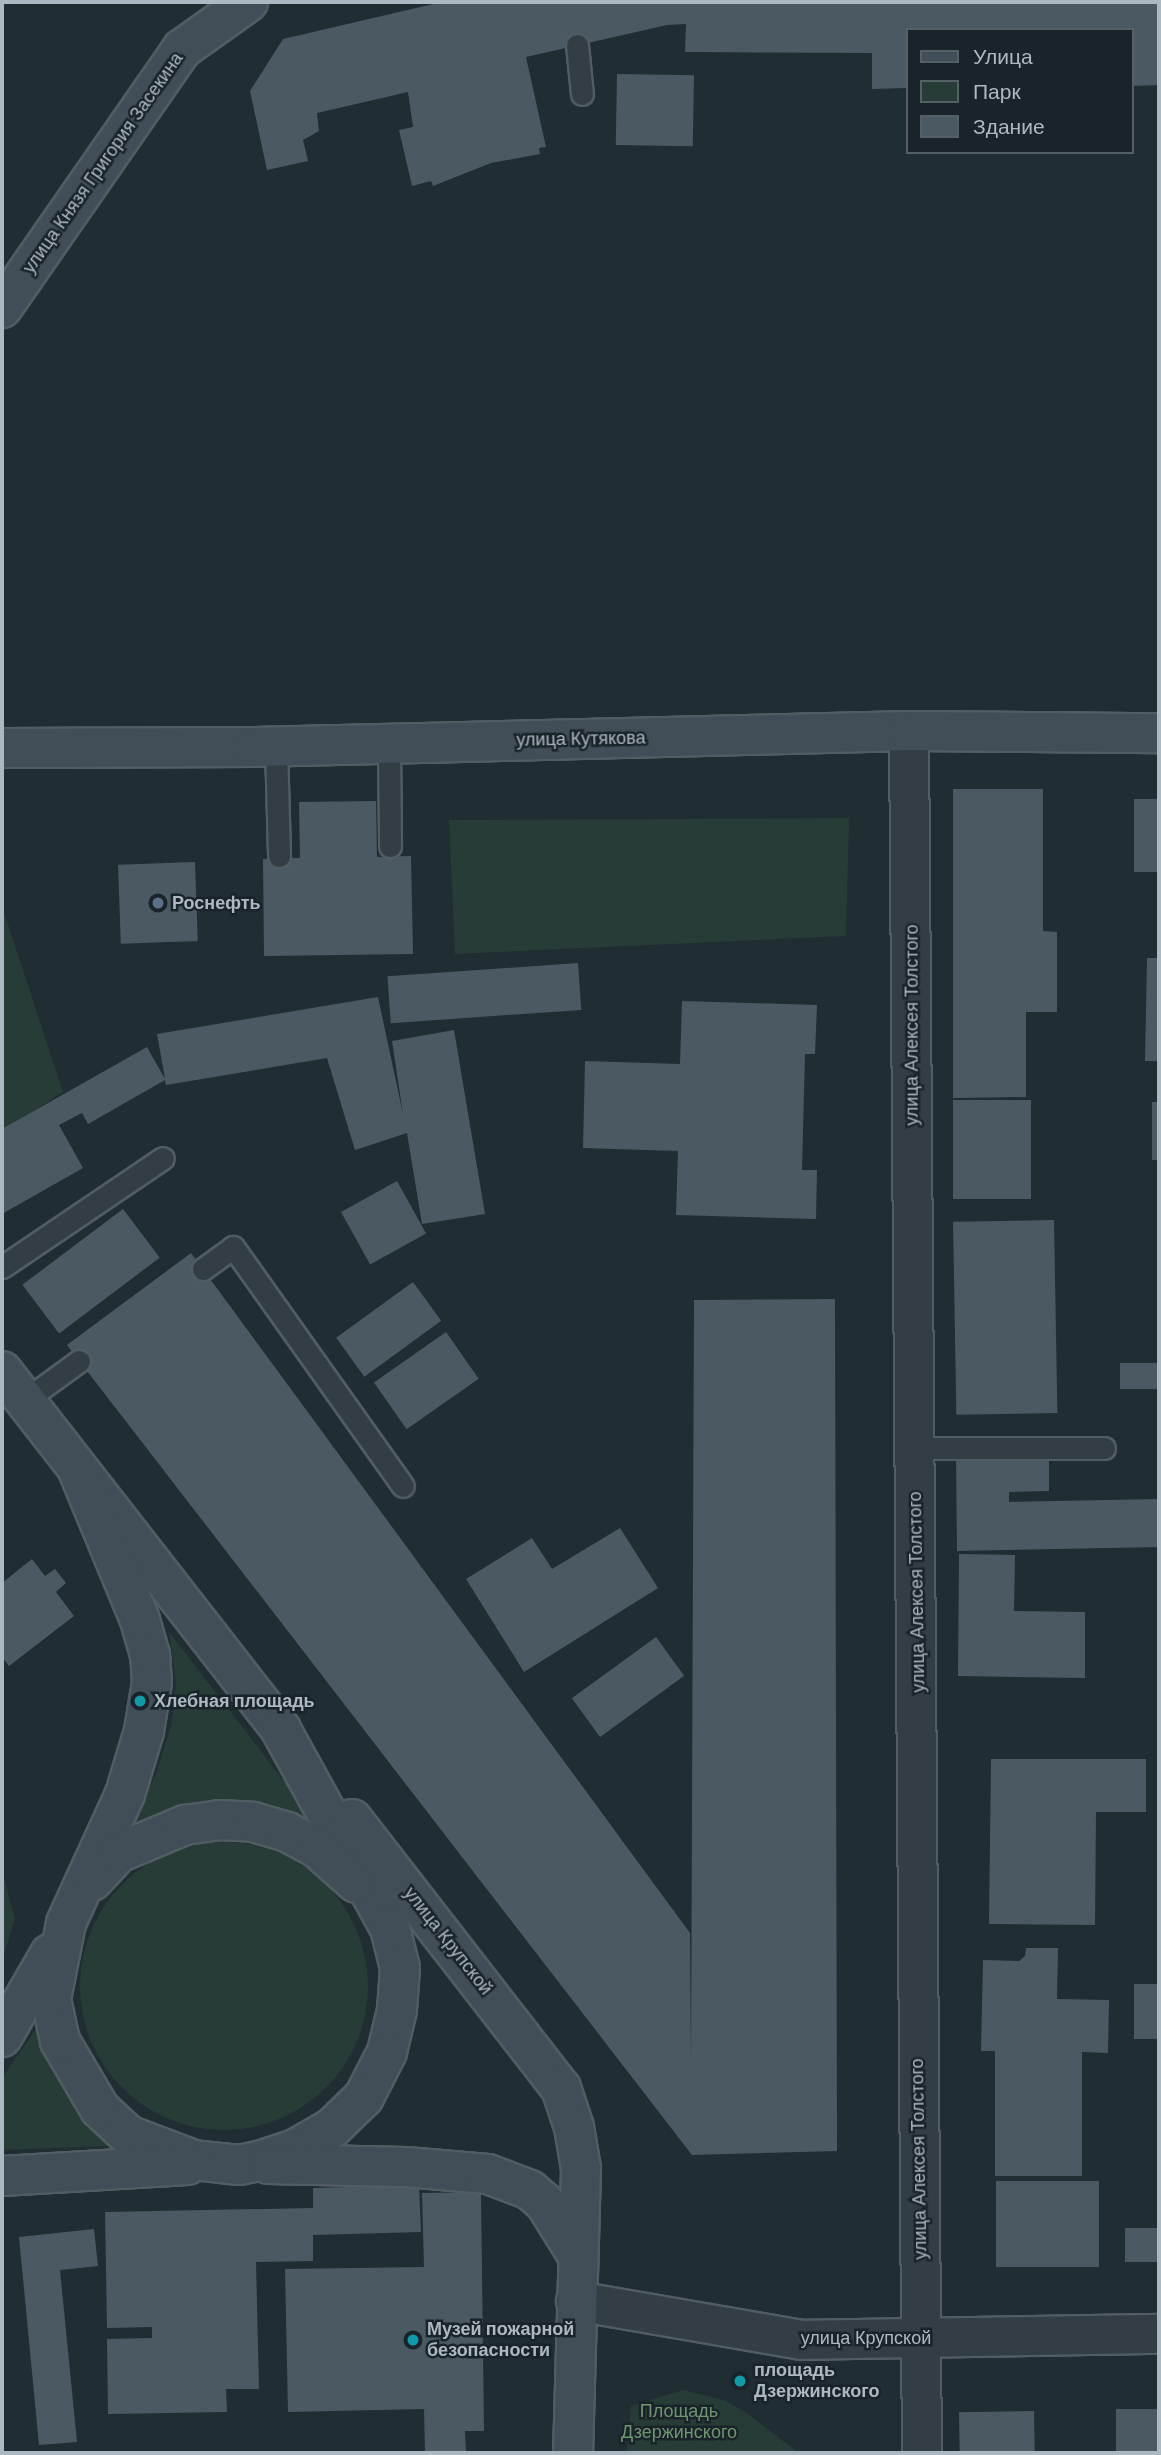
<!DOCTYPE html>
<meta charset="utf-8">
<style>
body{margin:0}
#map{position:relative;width:1161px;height:2455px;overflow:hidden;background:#202d33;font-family:"DM Sans",sans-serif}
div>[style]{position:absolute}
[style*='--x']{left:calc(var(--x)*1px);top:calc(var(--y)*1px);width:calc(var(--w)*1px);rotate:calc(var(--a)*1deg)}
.green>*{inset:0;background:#273c37}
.round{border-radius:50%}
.building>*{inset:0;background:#4b5a62;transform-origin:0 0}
.roads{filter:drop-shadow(2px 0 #515c63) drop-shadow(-2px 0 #515c63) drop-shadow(0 2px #515c63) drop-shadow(0 -2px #515c63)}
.lane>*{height:21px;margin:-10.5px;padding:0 10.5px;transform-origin:10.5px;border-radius:10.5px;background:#333e44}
.street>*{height:38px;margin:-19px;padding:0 19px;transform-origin:19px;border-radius:19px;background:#333e44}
.secondary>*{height:38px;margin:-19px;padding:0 19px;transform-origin:19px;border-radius:19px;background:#414e57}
.dots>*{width:19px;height:19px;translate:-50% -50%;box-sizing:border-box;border:4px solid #192329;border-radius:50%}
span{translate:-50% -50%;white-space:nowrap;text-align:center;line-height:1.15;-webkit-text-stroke:5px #192329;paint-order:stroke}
.street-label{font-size:18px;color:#adb9c2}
.poi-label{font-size:18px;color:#adb9c2;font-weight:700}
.left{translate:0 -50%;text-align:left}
.park-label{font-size:18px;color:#6e966f}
.frame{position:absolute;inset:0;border:4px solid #adb9c2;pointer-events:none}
.legend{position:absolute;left:906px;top:28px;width:228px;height:126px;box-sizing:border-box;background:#192329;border:2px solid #545f66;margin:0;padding:9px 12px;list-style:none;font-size:21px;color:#adb9c2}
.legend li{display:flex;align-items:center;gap:14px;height:35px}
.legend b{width:35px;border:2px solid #545f66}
</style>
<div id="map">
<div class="green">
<i style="clip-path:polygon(849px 818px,846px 936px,455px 954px,449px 820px)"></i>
<i style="clip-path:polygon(2px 906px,63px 1092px,2px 1131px)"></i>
<i style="clip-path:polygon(169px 1632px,321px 1829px,125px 1838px,156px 1774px,171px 1726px,176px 1684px)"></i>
<i class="round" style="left:80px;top:1842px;width:288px;height:288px"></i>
<i style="clip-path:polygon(2px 1871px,15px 1919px,2px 1961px)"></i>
<i style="clip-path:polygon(43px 2019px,112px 2146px,2px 2150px,2px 2078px)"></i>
<i style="clip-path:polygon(683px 2390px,724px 2400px,745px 2412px,799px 2453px,627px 2453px,631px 2406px)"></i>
</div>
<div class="building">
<i style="clip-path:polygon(442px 2px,1159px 2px,1159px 85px,1131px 86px,1131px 30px,907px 30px,907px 88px,872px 89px,872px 53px,685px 52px,686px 24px,667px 25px,526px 57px,546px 147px,539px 148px,540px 154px,491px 163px,433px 186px,431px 181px,412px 186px,399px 130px,413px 127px,408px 92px,317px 113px,319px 131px,303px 140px,308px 161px,267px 170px,250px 91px,283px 39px)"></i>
<i style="left:617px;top:74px;width:77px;height:71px;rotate:1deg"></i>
<i style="clip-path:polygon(953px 789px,1043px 789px,1043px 931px,1057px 932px,1057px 1012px,1026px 1012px,1026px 1097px,953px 1098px)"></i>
<i style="left:1134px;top:799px;width:25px;height:73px"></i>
<i style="clip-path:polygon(376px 801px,377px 857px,411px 856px,413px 954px,264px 956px,263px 859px,300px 858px,299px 802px)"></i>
<i style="left:195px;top:862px;width:79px;height:77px;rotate:88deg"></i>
<i style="clip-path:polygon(1147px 958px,1159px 958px,1159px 1061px,1145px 1061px)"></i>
<i style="left:578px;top:963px;width:47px;height:191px;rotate:86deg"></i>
<i style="clip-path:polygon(378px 997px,403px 1114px,392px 1041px,454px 1030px,485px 1214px,422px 1224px,407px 1133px,355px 1150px,327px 1058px,166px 1085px,165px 1080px,88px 1124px,82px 1113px,59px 1125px,83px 1168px,2px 1214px,2px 1129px,147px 1047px,165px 1079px,157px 1034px)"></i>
<i style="clip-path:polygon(682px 1001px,817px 1005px,815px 1054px,805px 1054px,802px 1170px,817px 1170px,816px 1219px,676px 1215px,678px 1151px,583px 1148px,585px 1061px,680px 1064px)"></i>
<i style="left:953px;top:1100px;width:78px;height:99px"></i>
<i style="left:1152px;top:1102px;width:7px;height:58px"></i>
<i style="left:397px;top:1181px;width:60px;height:64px;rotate:61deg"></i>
<i style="left:123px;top:1209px;width:61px;height:126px;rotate:53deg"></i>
<i style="left:1054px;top:1220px;width:193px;height:101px;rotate:89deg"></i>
<i style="clip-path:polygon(191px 1253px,690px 1933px,691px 2065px,694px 1300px,835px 1299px,837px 2151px,692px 2155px,67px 1345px)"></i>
<i style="left:413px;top:1282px;width:48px;height:95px;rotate:54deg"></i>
<i style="left:446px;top:1332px;width:57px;height:88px;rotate:55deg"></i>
<i style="left:1120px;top:1363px;width:39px;height:26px"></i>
<i style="clip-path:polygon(1049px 1452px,1049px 1491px,1009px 1492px,1009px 1502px,1159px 1499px,1159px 1547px,957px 1551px,956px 1454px)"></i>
<i style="clip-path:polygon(620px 1528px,658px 1588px,524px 1672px,466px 1579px,532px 1538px,552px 1569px)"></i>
<i style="clip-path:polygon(959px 1554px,1015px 1555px,1014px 1611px,1085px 1612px,1085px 1678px,958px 1676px)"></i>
<i style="clip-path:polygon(32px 1559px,45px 1576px,55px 1569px,66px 1583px,56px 1592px,74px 1616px,9px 1666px,2px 1657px,2px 1583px)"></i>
<i style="left:656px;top:1637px;width:48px;height:104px;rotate:54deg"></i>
<i style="clip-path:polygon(991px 1759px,1146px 1759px,1146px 1812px,1096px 1812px,1095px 1925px,989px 1924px)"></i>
<i style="clip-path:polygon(1026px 1948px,1058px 1948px,1057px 1999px,1109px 2000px,1108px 2053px,1082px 2052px,1082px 2176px,995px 2176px,995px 2051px,981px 2051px,983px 1960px,1019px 1961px,1025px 1956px)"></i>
<i style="left:1159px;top:1984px;width:55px;height:25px;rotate:90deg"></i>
<i style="left:996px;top:2181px;width:103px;height:86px"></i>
<i style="clip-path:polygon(419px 2185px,421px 2232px,313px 2235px,313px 2261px,256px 2262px,259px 2389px,226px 2389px,227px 2412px,108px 2414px,107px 2339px,152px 2338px,152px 2327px,107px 2328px,105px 2212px,313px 2208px,313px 2188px)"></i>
<i style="clip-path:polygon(481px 2192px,484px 2431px,465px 2431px,466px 2453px,425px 2453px,424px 2409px,288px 2412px,285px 2269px,424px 2267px,422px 2193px)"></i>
<i style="left:1159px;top:2228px;width:34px;height:34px;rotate:90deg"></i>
<i style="clip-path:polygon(94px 2229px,98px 2266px,60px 2270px,77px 2442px,39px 2445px,19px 2237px)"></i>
<i style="left:1159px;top:2409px;width:44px;height:43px;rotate:90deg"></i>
<i style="left:1034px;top:2411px;width:42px;height:75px;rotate:89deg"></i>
</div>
<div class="roads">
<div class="lane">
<i style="--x:577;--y:45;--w:49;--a:84.2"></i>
<i style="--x:389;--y:744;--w:102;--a:89.4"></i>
<i style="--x:276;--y:746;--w:110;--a:88.4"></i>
<i style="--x:2;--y:1267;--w:194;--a:-34.1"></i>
<i style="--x:203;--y:1269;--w:37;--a:-36"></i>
<i style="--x:233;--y:1247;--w:293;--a:54.6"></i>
<i style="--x:24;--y:1401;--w:68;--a:-36"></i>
<i style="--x:915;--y:1448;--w:189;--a:0"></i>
</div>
<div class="street">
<i style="--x:909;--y:731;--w:1722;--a:89.57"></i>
<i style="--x:576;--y:2301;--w:228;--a:9.8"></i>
<i style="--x:801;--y:2340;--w:358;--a:-1"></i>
</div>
<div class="secondary">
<i style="--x:2;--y:308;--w:315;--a:-55.2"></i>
<i style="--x:182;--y:49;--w:81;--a:-35.5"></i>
<i style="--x:2;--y:748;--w:253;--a:-0.2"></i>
<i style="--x:255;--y:747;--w:654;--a:-1.4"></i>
<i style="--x:909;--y:731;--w:250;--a:0.5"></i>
<i style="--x:2;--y:1371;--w:455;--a:52.1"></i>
<i style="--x:281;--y:1730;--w:226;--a:61.2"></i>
<i style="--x:390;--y:1928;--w:41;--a:76"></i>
<i style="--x:400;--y:1968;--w:42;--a:94.1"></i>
<i style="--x:397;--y:2010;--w:43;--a:103.4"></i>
<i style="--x:387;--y:2052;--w:51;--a:117.1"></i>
<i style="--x:364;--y:2097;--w:45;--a:135.9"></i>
<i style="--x:332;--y:2128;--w:39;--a:150"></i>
<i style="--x:298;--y:2148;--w:41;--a:161.6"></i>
<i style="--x:259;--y:2161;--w:20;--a:169"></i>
<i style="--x:239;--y:2165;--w:45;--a:-173.7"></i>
<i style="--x:194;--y:2160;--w:71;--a:-159.3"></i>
<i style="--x:128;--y:2135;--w:38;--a:-137"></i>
<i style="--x:100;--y:2109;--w:79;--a:-120.5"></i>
<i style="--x:60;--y:2041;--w:43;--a:-102.1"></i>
<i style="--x:51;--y:1999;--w:77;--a:-78.8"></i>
<i style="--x:66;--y:1923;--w:142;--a:-65.4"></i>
<i style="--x:125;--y:1794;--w:66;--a:-73.2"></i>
<i style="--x:144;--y:1731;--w:50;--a:-80.7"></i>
<i style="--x:152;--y:1682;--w:27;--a:-94"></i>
<i style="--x:150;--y:1655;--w:36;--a:-106"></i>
<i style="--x:140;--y:1620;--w:159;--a:-112.5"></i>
<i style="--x:352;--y:1819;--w:341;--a:52.2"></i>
<i style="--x:561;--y:2088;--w:41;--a:71.6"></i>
<i style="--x:574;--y:2127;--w:43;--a:80.5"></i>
<i style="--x:581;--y:2169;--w:284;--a:91.6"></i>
<i style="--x:92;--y:1881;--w:38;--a:-47"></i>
<i style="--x:118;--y:1853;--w:73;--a:-22.7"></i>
<i style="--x:185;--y:1825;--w:34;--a:-8"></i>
<i style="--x:219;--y:1820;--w:34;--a:3"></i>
<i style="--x:253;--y:1822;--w:35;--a:16"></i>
<i style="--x:287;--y:1832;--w:34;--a:28"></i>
<i style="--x:317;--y:1848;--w:52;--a:41.9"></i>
<i style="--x:2;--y:2037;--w:96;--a:-60"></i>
<i style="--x:269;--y:2164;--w:137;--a:1.3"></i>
<i style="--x:406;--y:2167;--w:82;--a:4.9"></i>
<i style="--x:488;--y:2174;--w:45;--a:20.9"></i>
<i style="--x:530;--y:2190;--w:20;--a:41"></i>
<i style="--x:545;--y:2203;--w:62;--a:58.1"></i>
<i style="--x:2;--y:2176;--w:186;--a:-3.4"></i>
</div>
</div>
<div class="dots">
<i style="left:158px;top:903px;background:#5c6f8a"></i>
<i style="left:140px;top:1701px;background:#0f9aa8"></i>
<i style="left:413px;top:2340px;background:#0f9aa8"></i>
<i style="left:740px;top:2381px;background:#0f9aa8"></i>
</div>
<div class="street-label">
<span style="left:103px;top:163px;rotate:-55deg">улица Князя Григория Засекина</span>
<span style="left:581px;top:739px;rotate:-1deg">улица Кутякова</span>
<span style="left:912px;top:1025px;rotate:-90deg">улица Алексея Толстого</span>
<span style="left:917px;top:1592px;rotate:-91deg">улица Алексея Толстого</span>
<span style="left:448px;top:1941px;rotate:52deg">улица Крупской</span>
<span style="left:919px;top:2159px;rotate:-91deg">улица Алексея Толстого</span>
<span style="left:866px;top:2338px">улица Крупской</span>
</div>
<div class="poi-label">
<span class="left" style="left:172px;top:903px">Роснефть</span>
<span class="left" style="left:154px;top:1701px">Хлебная площадь</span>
<span class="left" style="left:427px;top:2340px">Музей пожарной<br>безопасности</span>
<span class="left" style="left:754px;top:2381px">площадь<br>Дзержинского</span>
</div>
<div class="park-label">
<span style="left:679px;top:2422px">Площадь<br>Дзержинского</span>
</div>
<div class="frame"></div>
<ul class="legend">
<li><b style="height:9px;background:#414e57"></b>Улица</li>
<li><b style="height:19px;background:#273c37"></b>Парк</li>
<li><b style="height:19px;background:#4b5a62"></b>Здание</li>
</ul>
</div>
